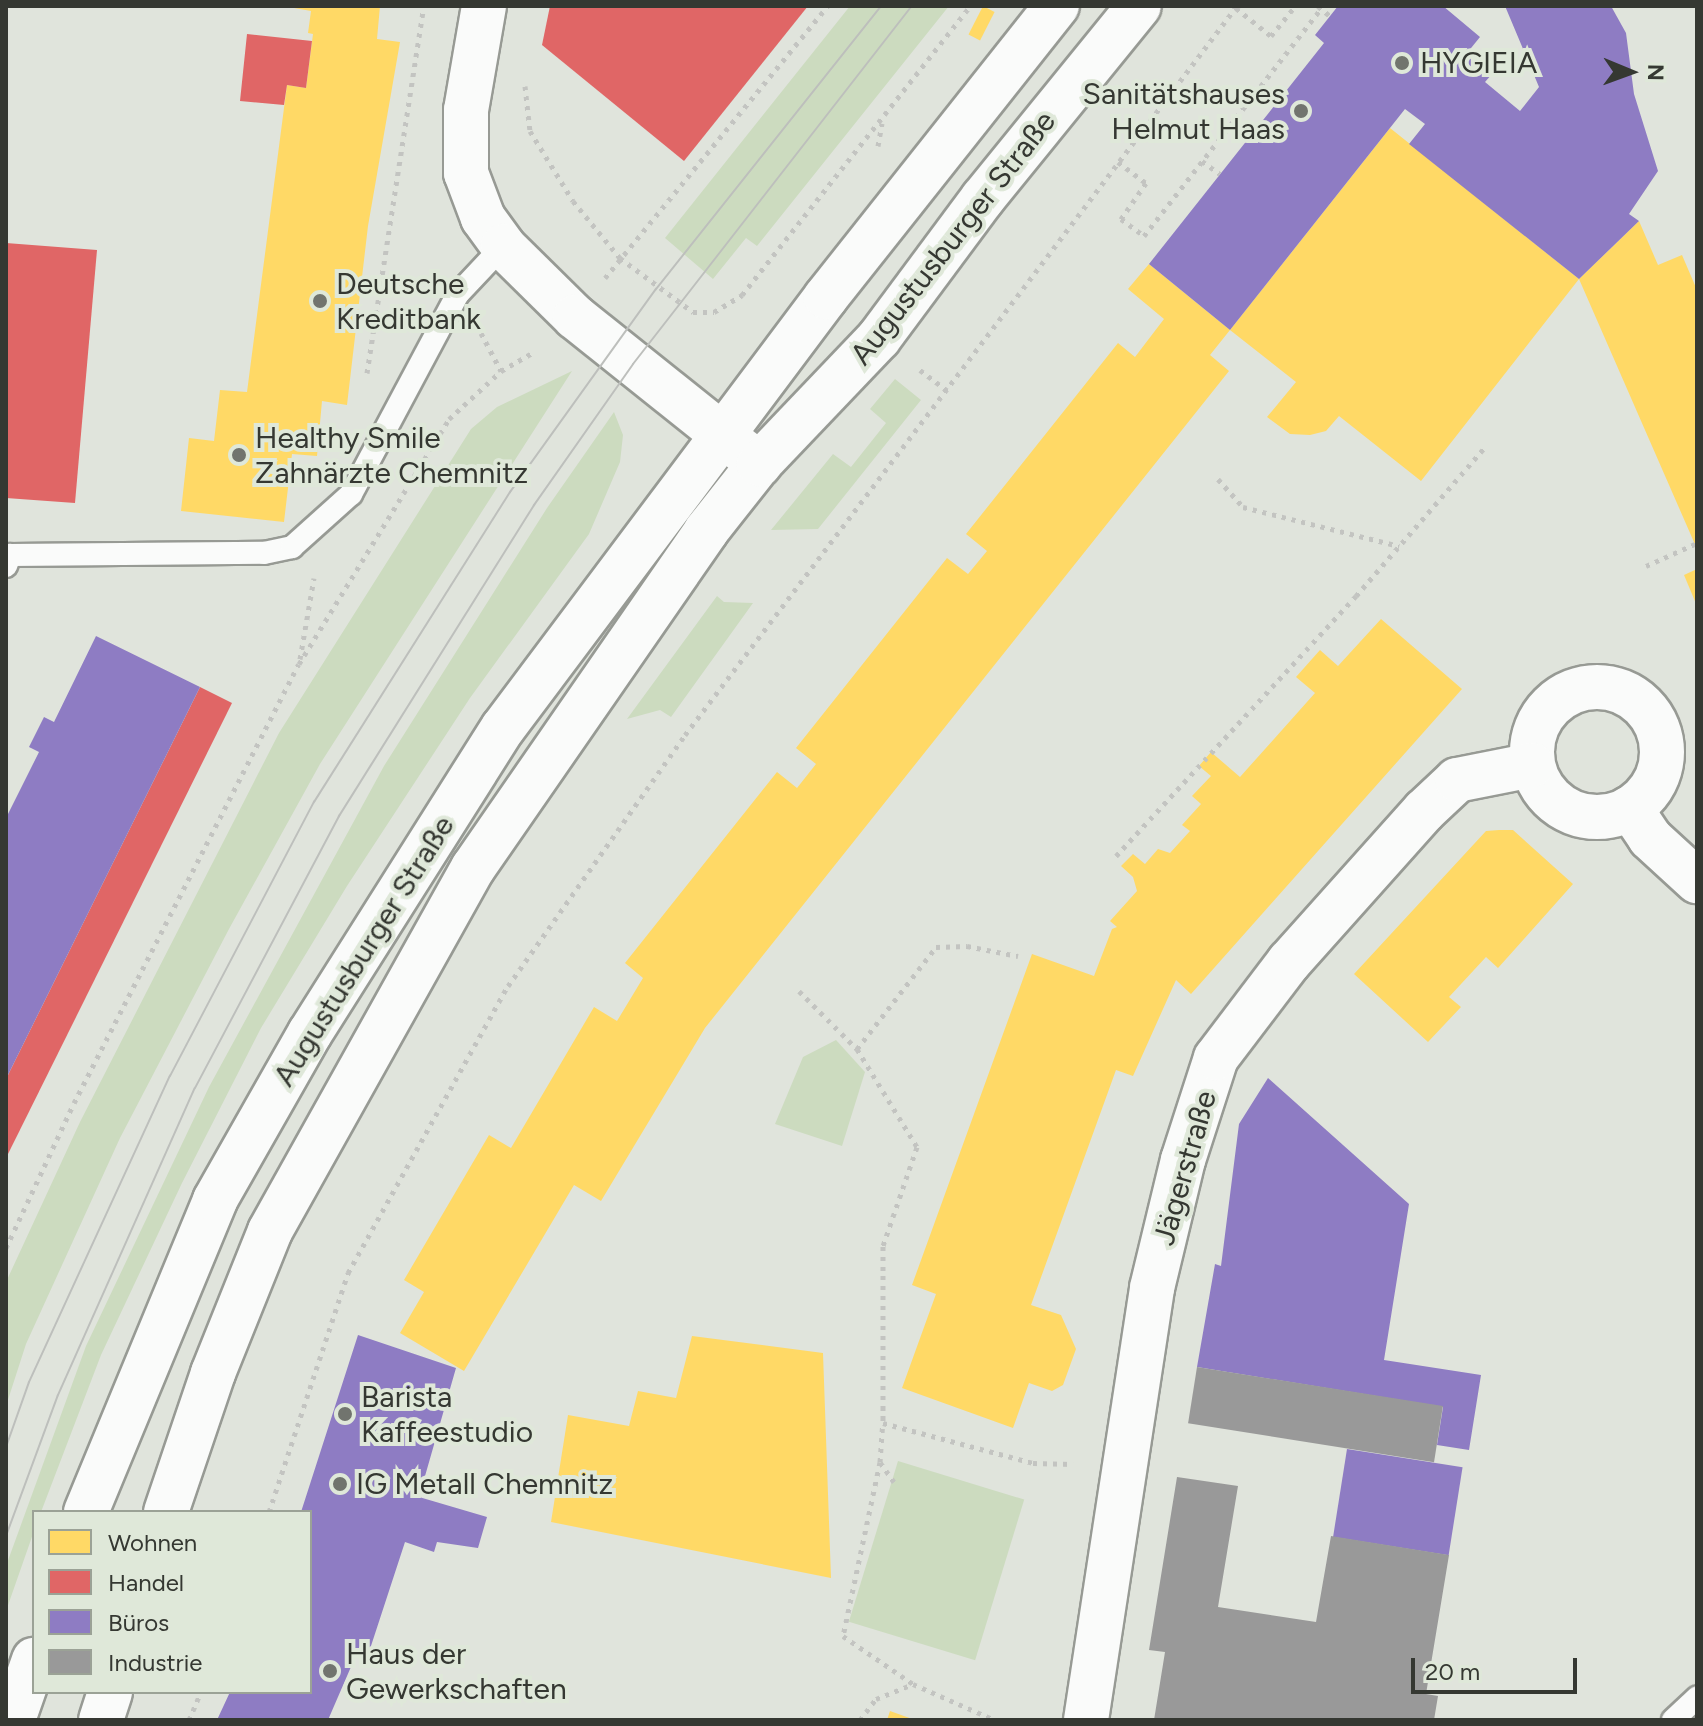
<!DOCTYPE html>
<meta charset="utf-8">
<style>
body{margin:0}
#map{position:relative;width:1703px;height:1726px;overflow:hidden;background:#e0e4dc;font-family:Figtree,sans-serif}
div>[style]{position:absolute}
[style*='--x']{left:calc(var(--x)*1px);top:calc(var(--y)*1px);width:calc(var(--w)*1px);rotate:calc(var(--a)*1deg)}
.green>*{inset:0;background:#ccdbbf;transform-origin:0 0}
.homes>*{inset:0;background:#ffd966;transform-origin:0 0}
.shops>*{inset:0;background:#e06666}
.offices>*{inset:0;background:#8e7cc3;transform-origin:0 0}
.industry>*{inset:0;background:#999;transform-origin:0 0}
.path>*{height:5px;margin-top:-2.5px;transform-origin:0;background:repeating-linear-gradient(90deg,#c3c4c1 0 4px,transparent 0 10px)}
.roads{filter:drop-shadow(2px 0 #979a94) drop-shadow(-2px 0 #979a94) drop-shadow(0 2px #979a94) drop-shadow(0 -2px #979a94)}
.lane>*{height:22px;margin:-11px;padding:0 11px;transform-origin:11px;border-radius:11px;background:#fafbfa}
.street>*{height:44px;margin:-22px;padding:0 22px;transform-origin:22px;border-radius:22px;background:#fafbfa}
.street>.ring{margin:-22px;padding:0;box-sizing:content-box;background:none;border:44px solid #fafbfa;border-radius:50%}
.secondary>*{height:44px;margin:-22px;padding:0 22px;transform-origin:22px;border-radius:22px;background:#fafbfa}
.tram>*{height:2px;margin:-1px;padding:0 1px;transform-origin:1px;border-radius:1px;background:#bdbfbc}
.dots>*{width:22px;height:22px;translate:-50% -50%;box-sizing:border-box;border:4px solid #dfe8d9;border-radius:50%}
span{translate:-50% -50%;white-space:nowrap;text-align:center;line-height:1.15;-webkit-text-stroke:8px #dfe8d9;paint-order:stroke}
.poi-label{font-size:30px;color:#353832}
.left{translate:0 -50%;text-align:left}
.right{translate:-100% -50%;text-align:right}
.street-label{font-size:30px;color:#353832}
.frame{position:absolute;inset:0;border:8px solid #353832;pointer-events:none}
.legend{position:absolute;left:32px;top:1510px;width:280px;height:184px;box-sizing:border-box;background:#dfe8d9;border:2px solid #9ba296;margin:0;padding:10px 14px;list-style:none;font-size:24px;color:#353832}
.legend li{display:flex;align-items:center;gap:16px;height:40px}
.legend b{width:40px;border:2px solid #9ba296}
.north{position:absolute;left:1591px;top:32px;width:80px;height:80px;-webkit-text-stroke:6px #dfe8d9;paint-order:stroke;rotate:91deg;font-size:22px;font-weight:700;line-height:32px;text-align:center;color:#353832}
.north::after{content:'';display:block;margin:auto;width:28px;height:36px;background:#353832;clip-path:polygon(50% 0,100% 100%,50% 72%,0 100%)}
.scale{position:absolute;left:1411px;top:1658px;width:166px;height:36px;box-sizing:border-box;border:4px solid #353832;border-top:0;padding-left:10px;font-size:24px;line-height:28px;white-space:nowrap;color:#353832;-webkit-text-stroke:6px #dfe8d9;paint-order:stroke}
</style>
<div id="map">
<div class="green">
<i style="clip-path:polygon(850px 6px,949px 6px,757px 246px,746px 238px,713px 279px,665px 238px)"></i>
<i style="clip-path:polygon(572px 371px,320px 764px,229px 929px,120px 1138px,26px 1344px,6px 1406px,6px 1282px,80px 1122px,279px 733px,471px 429px,497px 407px)"></i>
<i style="clip-path:polygon(895px 379px,921px 400px,818px 529px,771px 530px,833px 454px,851px 467px,886px 423px,870px 409px)"></i>
<i style="clip-path:polygon(614px 412px,623px 435px,620px 462px,589px 534px,470px 698px,347px 886px,261px 1028px,182px 1183px,101px 1355px,41px 1512px,34px 1512px,34px 1531px,6px 1611px,6px 1566px,86px 1346px,209px 1087px,384px 766px,547px 508px)"></i>
<i style="clip-path:polygon(717px 596px,724px 602px,753px 603px,671px 717px,660px 710px,627px 719px)"></i>
<i style="clip-path:polygon(836px 1040px,865px 1072px,842px 1146px,775px 1124px,803px 1057px)"></i>
<i style="left:898px;top:1461px;width:132px;height:168px;rotate:17deg"></i>
</div>
<div class="homes">
<i style="clip-path:polygon(283px 6px,380px 6px,377px 39px,400px 42px,368px 226px,347px 405px,322px 401px,317px 456px,292px 454px,284px 522px,181px 511px,189px 438px,214px 441px,220px 390px,247px 392px,287px 85px,306px 88px,313px 34px,308px 33px,311px 11px)"></i>
<i style="left:983px;top:6px;width:13px;height:32px;rotate:27deg"></i>
<i style="clip-path:polygon(1390px 128px,1579px 279px,1639px 221px,1658px 265px,1682px 255px,1697px 290px,1697px 549px,1579px 279px,1421px 481px,1339px 416px,1326px 431px,1310px 435px,1290px 434px,1267px 417px,1296px 382px,1230px 330px)"></i>
<i style="clip-path:polygon(1149px 264px,1230px 330px,1210px 355px,1229px 371px,705px 1028px,601px 1201px,574px 1185px,464px 1371px,400px 1333px,424px 1292px,404px 1280px,489px 1135px,511px 1148px,594px 1007px,617px 1021px,643px 978px,625px 963px,777px 772px,797px 788px,816px 764px,796px 748px,947px 558px,968px 574px,987px 551px,966px 534px,1118px 343px,1135px 357px,1164px 319px,1128px 289px)"></i>
<i style="clip-path:polygon(1697px 569px,1697px 606px,1684px 575px)"></i>
<i style="clip-path:polygon(1381px 619px,1462px 689px,1191px 994px,1176px 980px,1133px 1076px,1116px 1070px,1031px 1305px,1061px 1315px,1076px 1349px,1063px 1385px,1052px 1391px,1029px 1383px,1013px 1428px,902px 1388px,936px 1294px,912px 1285px,1032px 954px,1094px 976px,1112px 929px,1117px 927px,1110px 921px,1137px 891px,1133px 877px,1121px 866px,1133px 854px,1145px 864px,1158px 849px,1170px 853px,1190px 831px,1182px 825px,1201px 804px,1192px 796px,1211px 776px,1199px 766px,1211px 752px,1240px 777px,1315px 693px,1296px 677px,1320px 650px,1338px 666px)"></i>
<i style="clip-path:polygon(1499px 830px,1513px 830px,1573px 884px,1498px 968px,1486px 957px,1449px 997px,1461px 1007px,1428px 1042px,1354px 974px,1486px 831px)"></i>
<i style="clip-path:polygon(692px 1336px,823px 1353px,831px 1578px,551px 1522px,568px 1415px,629px 1426px,638px 1391px,676px 1398px)"></i>
<i style="clip-path:polygon(890px 1711px,915px 1720px,887px 1720px)"></i>
</div>
<div class="shops">
<i style="clip-path:polygon(550px 6px,808px 6px,684px 161px,542px 45px)"></i>
<i style="clip-path:polygon(247px 34px,312px 41px,306px 88px,287px 85px,284px 105px,240px 101px)"></i>
<i style="clip-path:polygon(6px 243px,97px 250px,75px 503px,6px 498px)"></i>
<i style="clip-path:polygon(200px 687px,232px 703px,6px 1158px,6px 1079px)"></i>
</div>
<div class="offices">
<i style="clip-path:polygon(1338px 6px,1443px 6px,1480px 37px,1467px 53px,1492px 74px,1485px 82px,1520px 111px,1539px 87px,1505px 6px,1611px 6px,1626px 33px,1634px 94px,1658px 171px,1629px 214px,1639px 221px,1579px 279px,1409px 144px,1425px 124px,1405px 109px,1230px 330px,1149px 264px,1324px 43px,1315px 35px)"></i>
<i style="clip-path:polygon(96px 636px,200px 687px,6px 1079px,6px 818px,39px 752px,29px 747px,44px 717px,54px 722px)"></i>
<i style="clip-path:polygon(1268px 1078px,1409px 1204px,1384px 1360px,1481px 1375px,1469px 1450px,1437px 1445px,1443px 1407px,1197px 1367px,1215px 1264px,1221px 1266px,1239px 1124px)"></i>
<i style="clip-path:polygon(358px 1335px,456px 1368px,419px 1497px,487px 1517px,478px 1548px,437px 1542px,434px 1552px,405px 1542px,370px 1649px,360px 1646px,328px 1720px,217px 1720px,230px 1692px,310px 1692px,310px 1512px,301px 1512px)"></i>
<i style="left:1347px;top:1449px;width:117px;height:89px;rotate:9deg"></i>
</div>
<div class="industry">
<i style="left:1197px;top:1367px;width:249px;height:57px;rotate:9deg"></i>
<i style="clip-path:polygon(1177px 1477px,1238px 1486px,1218px 1607px,1316px 1622px,1331px 1536px,1449px 1555px,1426px 1694px,1438px 1696px,1434px 1720px,1154px 1720px,1165px 1652px,1149px 1650px)"></i>
</div>
<div class="path">
<i style="--x:1318;--y:6;--w:16;--a:40"></i>
<i style="--x:1236;--y:8;--w:45;--a:38.7"></i>
<i style="--x:1271;--y:36;--w:38;--a:-51"></i>
<i style="--x:525;--y:86;--w:45;--a:83.7"></i>
<i style="--x:530;--y:131;--w:82;--a:58.4"></i>
<i style="--x:573;--y:201;--w:74;--a:50.5"></i>
<i style="--x:620;--y:258;--w:91;--a:36.5"></i>
<i style="--x:693;--y:312;--w:21;--a:0"></i>
<i style="--x:714;--y:312;--w:33;--a:-31"></i>
<i style="--x:742;--y:295;--w:368;--a:-51.7"></i>
<i style="--x:878;--y:146;--w:23;--a:-80"></i>
<i style="--x:1202;--y:161;--w:22;--a:36"></i>
<i style="--x:1118;--y:162;--w:35;--a:37"></i>
<i style="--x:1146;--y:183;--w:44;--a:124.8"></i>
<i style="--x:1121;--y:219;--w:29;--a:36"></i>
<i style="--x:1144;--y:236;--w:288;--a:-52.1"></i>
<i style="--x:605;--y:278;--w:352;--a:-50.7"></i>
<i style="--x:379;--y:283;--w:37;--a:9"></i>
<i style="--x:481;--y:333;--w:43;--a:62.2"></i>
<i style="--x:920;--y:370;--w:34;--a:37"></i>
<i style="--x:367;--y:373;--w:371;--a:-81.2"></i>
<i style="--x:1218;--y:479;--w:38;--a:48"></i>
<i style="--x:1243;--y:507;--w:161;--a:14"></i>
<i style="--x:1646;--y:566;--w:56;--a:-24.3"></i>
<i style="--x:300;--y:659;--w:82;--a:-80.2"></i>
<i style="--x:1116;--y:856;--w:354;--a:-47.3"></i>
<i style="--x:1356;--y:596;--w:197;--a:-49.1"></i>
<i style="--x:799;--y:991;--w:82;--a:45"></i>
<i style="--x:857;--y:1049;--w:115;--a:58.5"></i>
<i style="--x:917;--y:1147;--w:105;--a:109"></i>
<i style="--x:883;--y:1246;--w:177;--a:90"></i>
<i style="--x:857;--y:1049;--w:129;--a:-52.2"></i>
<i style="--x:936;--y:947;--w:31;--a:-2"></i>
<i style="--x:967;--y:946;--w:52;--a:11.1"></i>
<i style="--x:6;--y:1248;--w:160;--a:-64.9"></i>
<i style="--x:74;--y:1103;--w:493;--a:-62.9"></i>
<i style="--x:299;--y:664;--w:287;--a:-58.5"></i>
<i style="--x:449;--y:419;--w:71;--a:-42.7"></i>
<i style="--x:501;--y:371;--w:39;--a:-30"></i>
<i style="--x:880;--y:1462;--w:178;--a:102"></i>
<i style="--x:843;--y:1636;--w:85;--a:34.4"></i>
<i style="--x:894;--y:1482;--w:24;--a:-125"></i>
<i style="--x:880;--y:1462;--w:39;--a:-86"></i>
<i style="--x:883;--y:1423;--w:155;--a:14.9"></i>
<i style="--x:1033;--y:1463;--w:40;--a:1.4"></i>
<i style="--x:269;--y:1512;--w:252;--a:-71.7"></i>
<i style="--x:348;--y:1273;--w:329;--a:-60.9"></i>
<i style="--x:508;--y:986;--w:307;--a:-54.8"></i>
<i style="--x:685;--y:735;--w:914;--a:-52.87"></i>
<i style="--x:189;--y:1720;--w:30;--a:-67"></i>
<i style="--x:860;--y:1720;--w:26;--a:-53"></i>
<i style="--x:876;--y:1699;--w:40;--a:-22"></i>
<i style="--x:913;--y:1684;--w:90;--a:23.7"></i>
</div>
<div class="roads">
<div class="lane">
<i style="--x:6;--y:566;--w:12;--a:-70"></i>
<i style="--x:10;--y:555;--w:254;--a:-0.5"></i>
<i style="--x:264;--y:553;--w:29;--a:-12"></i>
<i style="--x:292;--y:547;--w:79;--a:-41.9"></i>
<i style="--x:351;--y:494;--w:227;--a:-61.9"></i>
<i style="--x:458;--y:294;--w:66;--a:-46.8"></i>
<i style="--x:1673;--y:1720;--w:33;--a:-43"></i>
</div>
<div class="street">
<i style="--x:484;--y:6;--w:106;--a:99.8"></i>
<i style="--x:466;--y:110;--w:63;--a:90"></i>
<i style="--x:466;--y:173;--w:48;--a:69.3"></i>
<i style="--x:483;--y:218;--w:34;--a:54"></i>
<i style="--x:503;--y:246;--w:101;--a:44.6"></i>
<i style="--x:575;--y:317;--w:236;--a:38.6"></i>
<i class="ring" style="left:1532px;top:687px;width:86px;height:86px"></i>
<i style="--x:1630;--y:808;--w:36;--a:56"></i>
<i style="--x:1650;--y:838;--w:64;--a:42.5"></i>
<i style="--x:1086;--y:1720;--w:437;--a:-81.3"></i>
<i style="--x:1152;--y:1288;--w:132;--a:-76.4"></i>
<i style="--x:1183;--y:1160;--w:107;--a:-72.1"></i>
<i style="--x:1216;--y:1058;--w:121;--a:-52.8"></i>
<i style="--x:1289;--y:962;--w:203;--a:-48.2"></i>
<i style="--x:1424;--y:811;--w:45;--a:-43.2"></i>
<i style="--x:1457;--y:780;--w:77;--a:-11.2"></i>
</div>
<div class="secondary">
<i style="--x:86;--y:1512;--w:338;--a:-67.5"></i>
<i style="--x:215;--y:1200;--w:192;--a:-60.4"></i>
<i style="--x:310;--y:1033;--w:361;--a:-57.7"></i>
<i style="--x:503;--y:728;--w:539;--a:-53.15"></i>
<i style="--x:826;--y:297;--w:372;--a:-51.6"></i>
<i style="--x:166;--y:1512;--w:147;--a:-71.3"></i>
<i style="--x:213;--y:1373;--w:153;--a:-68.1"></i>
<i style="--x:270;--y:1231;--w:416;--a:-60.8"></i>
<i style="--x:473;--y:868;--w:410;--a:-55.3"></i>
<i style="--x:706;--y:531;--w:85;--a:-51.7"></i>
<i style="--x:759;--y:464;--w:174;--a:-46.4"></i>
<i style="--x:879;--y:338;--w:174;--a:-53.4"></i>
<i style="--x:983;--y:198;--w:247;--a:-50.9"></i>
<i style="--x:13;--y:1720;--w:64;--a:-70.7"></i>
<i style="--x:101;--y:1720;--w:29;--a:-72"></i>
</div>
</div>
<div class="tram">
<i style="--x:6;--y:1447;--w:69;--a:-70.5"></i>
<i style="--x:29;--y:1382;--w:337;--a:-65.3"></i>
<i style="--x:170;--y:1076;--w:310;--a:-62.3"></i>
<i style="--x:314;--y:802;--w:367;--a:-57.7"></i>
<i style="--x:510;--y:492;--w:250;--a:-54.3"></i>
<i style="--x:656;--y:289;--w:362;--a:-51.5"></i>
<i style="--x:6;--y:1536;--w:150;--a:-69.8"></i>
<i style="--x:58;--y:1395;--w:336;--a:-66"></i>
<i style="--x:195;--y:1088;--w:308;--a:-62.1"></i>
<i style="--x:339;--y:816;--w:367;--a:-57.9"></i>
<i style="--x:534;--y:505;--w:172;--a:-54.9"></i>
<i style="--x:633;--y:364;--w:454;--a:-52.1"></i>
</div>
<div class="dots">
<i style="left:1402px;top:63px;background:#71746e"></i>
<i style="left:1301px;top:111px;background:#71746e"></i>
<i style="left:320px;top:301px;background:#71746e"></i>
<i style="left:239px;top:455px;background:#71746e"></i>
<i style="left:345px;top:1414px;background:#71746e"></i>
<i style="left:340px;top:1484px;background:#71746e"></i>
<i style="left:330px;top:1671px;background:#71746e"></i>
</div>
<div class="poi-label">
<span class="left" style="left:1420px;top:63px">HYGIEIA</span>
<span class="right" style="left:1285px;top:111px">Sanitätshauses<br>Helmut Haas</span>
<span class="left" style="left:336px;top:301px">Deutsche<br>Kreditbank</span>
<span class="left" style="left:255px;top:455px">Healthy Smile<br>Zahnärzte Chemnitz</span>
<span class="left" style="left:361px;top:1414px">Barista<br>Kaffeestudio</span>
<span class="left" style="left:356px;top:1484px">IG Metall Chemnitz</span>
<span class="left" style="left:346px;top:1671px">Haus der<br>Gewerkschaften</span>
</div>
<div class="street-label">
<span style="left:953px;top:238px;rotate:-52deg">Augustusburger Straße</span>
<span style="left:364px;top:951px;rotate:-58deg">Augustusburger Straße</span>
<span style="left:1185px;top:1168px;rotate:-74deg">Jägerstraße</span>
</div>
<div class="frame"></div>
<ul class="legend">
<li><b style="height:22px;background:#ffd966"></b>Wohnen</li>
<li><b style="height:22px;background:#e06666"></b>Handel</li>
<li><b style="height:22px;background:#8e7cc3"></b>Büros</li>
<li><b style="height:22px;background:#999"></b>Industrie</li>
</ul>
<div class="north">N</div>
<div class="scale">20 m</div>
</div>
